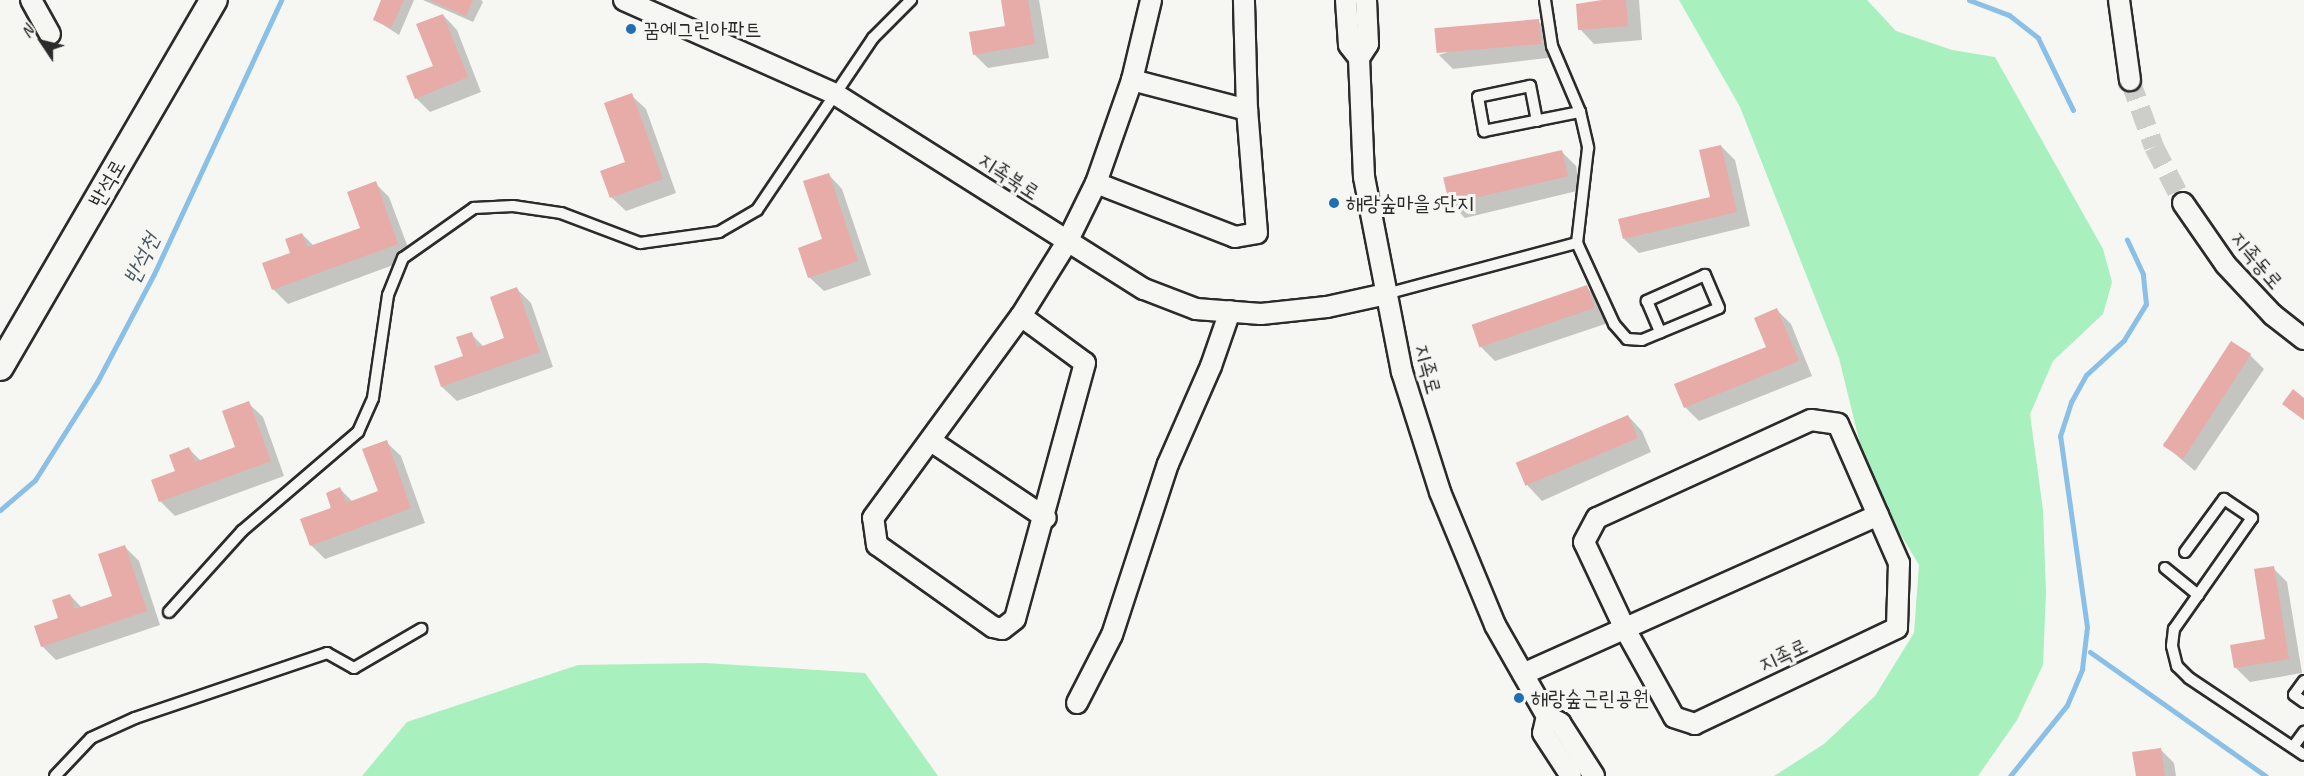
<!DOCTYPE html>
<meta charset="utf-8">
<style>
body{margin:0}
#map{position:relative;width:2304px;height:776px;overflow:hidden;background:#f6f6f2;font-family:Caveat,"Poor Story",sans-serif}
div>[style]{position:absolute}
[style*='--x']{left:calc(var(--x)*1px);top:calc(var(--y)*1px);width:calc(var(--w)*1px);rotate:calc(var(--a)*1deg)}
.green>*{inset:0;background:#a8f0bd}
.shadow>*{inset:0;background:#0003}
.stream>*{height:5px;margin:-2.5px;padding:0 2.5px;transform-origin:2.5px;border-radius:2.5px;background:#8abfe7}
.building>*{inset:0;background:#e7aca7;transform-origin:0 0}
.minor-tunnel>*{height:20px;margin-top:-10px;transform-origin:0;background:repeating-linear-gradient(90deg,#cdcdca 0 20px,transparent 0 30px)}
.roads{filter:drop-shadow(2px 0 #2b2b2b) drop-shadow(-2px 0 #2b2b2b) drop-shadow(0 2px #2b2b2b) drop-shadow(0 -2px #2b2b2b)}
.service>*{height:10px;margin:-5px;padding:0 5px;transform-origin:5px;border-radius:5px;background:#f6f6f2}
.minor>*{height:20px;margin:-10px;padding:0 10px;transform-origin:10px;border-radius:10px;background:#f6f6f2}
.tertiary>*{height:26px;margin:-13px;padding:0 13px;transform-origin:13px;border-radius:13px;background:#f6f6f2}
.dots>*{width:16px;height:16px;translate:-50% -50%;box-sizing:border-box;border:3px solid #f6f6f2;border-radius:50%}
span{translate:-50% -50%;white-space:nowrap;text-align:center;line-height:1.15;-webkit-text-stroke:6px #f6f6f2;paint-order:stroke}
.poi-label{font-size:21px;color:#2b2b2b}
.left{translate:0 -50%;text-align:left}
.street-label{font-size:21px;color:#2b2b2b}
.water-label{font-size:22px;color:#485763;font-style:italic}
.north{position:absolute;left:12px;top:12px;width:60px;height:60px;-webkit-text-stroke:4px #f6f6f2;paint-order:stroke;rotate:305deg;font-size:16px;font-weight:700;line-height:24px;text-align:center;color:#2b2b2b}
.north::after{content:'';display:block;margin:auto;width:21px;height:27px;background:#2b2b2b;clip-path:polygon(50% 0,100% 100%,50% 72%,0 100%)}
</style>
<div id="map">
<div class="green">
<i style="clip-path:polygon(1679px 0,1867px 0,1896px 31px,1952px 50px,1995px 57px,2103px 249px,2112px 282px,2103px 314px,2053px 361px,2030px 414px,2043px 510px,2046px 592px,2043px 665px,2017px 720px,1978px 776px,1774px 776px,1824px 744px,1875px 696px,1914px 633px,1919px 565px,1888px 513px,1861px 448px,1839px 358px,1740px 107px)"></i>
<i style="clip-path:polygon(705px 663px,865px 673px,938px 776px,362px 776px,407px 722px,578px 665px)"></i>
</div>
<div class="shadow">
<i style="clip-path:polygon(383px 0,414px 0,399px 35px,374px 19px)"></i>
<i style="clip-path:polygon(423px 0,481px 0,483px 2px,473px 22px)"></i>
<i style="clip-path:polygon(1002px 0,1039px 0,1049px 58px,988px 68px,974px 54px,1007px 27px)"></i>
<i style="clip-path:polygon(1603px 0,1639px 0,1642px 40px,1594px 44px,1580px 29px)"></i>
<i style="clip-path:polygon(443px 15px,457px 30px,481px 92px,430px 112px,416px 98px,435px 66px)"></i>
<i style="clip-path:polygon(1538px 21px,1552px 35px,1555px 57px,1453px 69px,1439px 55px)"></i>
<i style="clip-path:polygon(631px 95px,646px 109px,676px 193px,626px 211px,611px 197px,627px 163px)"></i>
<i style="clip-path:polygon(1721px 146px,1735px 160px,1750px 226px,1639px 253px,1624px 239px,1712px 198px)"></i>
<i style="clip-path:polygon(1562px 152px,1576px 166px,1581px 190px,1465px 218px,1451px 204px)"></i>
<i style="clip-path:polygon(828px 174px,842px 189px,871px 275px,824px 291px,809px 277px,824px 240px)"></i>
<i style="clip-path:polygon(375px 183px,389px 197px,412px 258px,288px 304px,274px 290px,264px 264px,292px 253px,302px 234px,314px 246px,361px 229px)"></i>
<i style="clip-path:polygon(1586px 287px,1601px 301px,1608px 323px,1495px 361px,1481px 347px)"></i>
<i style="clip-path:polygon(517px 289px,531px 303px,553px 367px,457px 401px,442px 387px,435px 367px,465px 357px,471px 334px,484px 347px,506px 339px)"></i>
<i style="clip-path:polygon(1777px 310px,1791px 324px,1812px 376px,1699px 421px,1685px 407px,1768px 347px)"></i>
<i style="clip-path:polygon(2250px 355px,2264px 369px,2195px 471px,2163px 444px)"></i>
<i style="clip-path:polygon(248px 403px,263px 417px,284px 476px,175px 516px,161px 502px,153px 481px,177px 471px,189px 449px,201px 461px,237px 448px)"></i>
<i style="clip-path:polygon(1628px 416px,1642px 431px,1651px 452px,1542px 501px,1528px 486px,1518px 465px)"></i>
<i style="clip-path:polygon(386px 442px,401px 456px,425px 523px,325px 559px,311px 545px,340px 489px,353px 502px,379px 492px)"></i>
<i style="clip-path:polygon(125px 547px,139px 561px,160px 625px,56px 660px,42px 646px,70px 595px,82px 608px,114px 597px)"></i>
<i style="clip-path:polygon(2273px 568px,2287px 582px,2302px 673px,2250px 682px,2235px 667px,2267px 640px)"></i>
<i style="clip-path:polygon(2160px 749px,2174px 763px,2176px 776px,2137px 776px)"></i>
</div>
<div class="stream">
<i style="--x:1969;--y:0;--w:43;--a:20.6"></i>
<i style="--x:2009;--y:15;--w:37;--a:38"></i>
<i style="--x:2038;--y:38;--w:80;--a:64.1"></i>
<i style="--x:0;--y:510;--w:46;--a:-40.6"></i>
<i style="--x:35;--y:480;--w:116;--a:-57.7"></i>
<i style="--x:97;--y:382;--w:122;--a:-62.2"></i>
<i style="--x:154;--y:274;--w:302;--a:-65.1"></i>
<i style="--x:2090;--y:652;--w:215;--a:35.2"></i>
<i style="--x:2010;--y:776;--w:91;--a:-51.2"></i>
<i style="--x:2067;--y:705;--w:39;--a:-67"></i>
<i style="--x:2082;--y:669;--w:42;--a:-83.2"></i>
<i style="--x:2087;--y:627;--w:193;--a:-98"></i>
<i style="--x:2060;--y:436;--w:36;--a:-72"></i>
<i style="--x:2071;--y:402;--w:31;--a:-61"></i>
<i style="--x:2086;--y:375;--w:52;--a:-42.6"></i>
<i style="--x:2124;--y:340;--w:42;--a:-58.6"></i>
<i style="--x:2146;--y:304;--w:30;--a:-96"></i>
<i style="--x:2143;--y:274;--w:38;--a:-115"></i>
</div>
<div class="building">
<i style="clip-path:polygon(381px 0,404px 0,391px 28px,373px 20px)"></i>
<i style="clip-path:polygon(430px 0,473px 0,466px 16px)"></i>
<i style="clip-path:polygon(1001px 0,1028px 0,1035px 44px,973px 55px,969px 32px,1005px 26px)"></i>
<i style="clip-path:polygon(1602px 0,1626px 0,1628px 26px,1578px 30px,1576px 4px)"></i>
<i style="clip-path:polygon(443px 14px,468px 77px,415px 99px,406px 76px,433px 66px,416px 24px)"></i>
<i style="left:1539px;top:19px;width:25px;height:105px;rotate:85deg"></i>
<i style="clip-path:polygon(632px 93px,663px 179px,610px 198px,600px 171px,625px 162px,604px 103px)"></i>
<i style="clip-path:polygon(1721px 145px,1737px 212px,1623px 239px,1618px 219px,1710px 197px,1699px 150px)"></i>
<i style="left:1562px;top:150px;width:27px;height:122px;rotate:77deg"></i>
<i style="clip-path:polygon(829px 173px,858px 261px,808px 278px,798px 248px,822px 239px,803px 181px)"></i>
<i style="clip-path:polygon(376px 181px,398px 244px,272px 290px,262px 263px,290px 253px,285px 239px,302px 233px,307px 247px,360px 228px,347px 192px)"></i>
<i style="left:1587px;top:285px;width:24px;height:122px;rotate:71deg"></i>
<i style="clip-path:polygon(517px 287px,540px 352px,441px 387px,434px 366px,463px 356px,456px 337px,472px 332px,477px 348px,504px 338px,490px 297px)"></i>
<i style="clip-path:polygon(1777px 308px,1799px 361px,1684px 408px,1674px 384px,1766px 347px,1754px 318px)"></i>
<i style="left:2231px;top:341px;width:24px;height:125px;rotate:33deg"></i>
<i style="clip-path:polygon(2293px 389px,2304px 398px,2304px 420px,2282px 404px)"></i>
<i style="clip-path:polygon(249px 401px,271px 461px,159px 502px,151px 480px,175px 471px,169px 455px,189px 447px,195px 462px,235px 447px,222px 411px)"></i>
<i style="left:1628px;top:415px;width:25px;height:122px;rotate:67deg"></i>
<i style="clip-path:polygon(387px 440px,411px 508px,310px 546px,300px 519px,331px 508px,326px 493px,340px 487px,346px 503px,378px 491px,362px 449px)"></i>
<i style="clip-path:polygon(125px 545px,147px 611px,41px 647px,34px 626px,58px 618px,52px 600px,70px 594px,75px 609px,112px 596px,98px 554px)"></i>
<i style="clip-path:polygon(2274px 566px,2289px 659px,2234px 668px,2230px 645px,2265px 639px,2254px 569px)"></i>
<i style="clip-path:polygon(2161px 748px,2165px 776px,2136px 776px,2132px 752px)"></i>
</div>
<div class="minor-tunnel">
<i style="--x:2130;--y:80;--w:71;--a:70.3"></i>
<i style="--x:2154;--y:147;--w:63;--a:62.6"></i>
</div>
<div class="roads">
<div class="service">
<i style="--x:1545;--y:0;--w:47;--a:81.3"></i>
<i style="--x:1552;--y:46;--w:72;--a:67"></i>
<i style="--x:1580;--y:112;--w:37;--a:77"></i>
<i style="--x:1588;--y:148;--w:96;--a:96.6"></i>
<i style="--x:1577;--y:243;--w:89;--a:65.4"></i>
<i style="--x:1614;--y:324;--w:20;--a:49"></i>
<i style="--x:1627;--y:339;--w:15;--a:4"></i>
<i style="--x:1642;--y:340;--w:83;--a:-22.6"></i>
<i style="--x:1719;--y:308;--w:36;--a:-113"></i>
<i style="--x:1705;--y:275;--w:64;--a:155.9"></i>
<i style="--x:1647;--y:301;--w:34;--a:67"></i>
<i style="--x:1537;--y:121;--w:36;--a:-101"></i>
<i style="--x:1530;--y:86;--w:53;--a:168.1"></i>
<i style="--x:1478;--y:97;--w:35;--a:80"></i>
<i style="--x:1484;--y:131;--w:98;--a:-11.2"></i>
<i style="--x:1386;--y:294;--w:198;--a:-15"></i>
<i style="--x:2185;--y:552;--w:66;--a:-53.7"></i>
<i style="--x:2224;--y:499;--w:34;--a:34"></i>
<i style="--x:2252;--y:518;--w:136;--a:125.1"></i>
<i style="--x:2174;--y:629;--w:17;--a:97"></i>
<i style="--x:2172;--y:646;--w:21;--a:76"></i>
<i style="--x:2177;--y:666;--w:17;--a:45"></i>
<i style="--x:2189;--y:678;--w:138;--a:33.8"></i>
<i style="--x:2165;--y:568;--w:43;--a:39.3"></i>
<i style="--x:169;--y:612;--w:109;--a:-48"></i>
<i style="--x:242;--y:531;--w:153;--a:-40.5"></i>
<i style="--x:358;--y:432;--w:37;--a:-66"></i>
<i style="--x:373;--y:398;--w:104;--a:-81.7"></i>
<i style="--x:388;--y:295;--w:40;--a:-68"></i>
<i style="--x:403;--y:258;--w:87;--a:-35.2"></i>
<i style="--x:474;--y:208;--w:39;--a:-3"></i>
<i style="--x:513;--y:206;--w:49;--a:8.3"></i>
<i style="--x:561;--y:213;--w:85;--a:20.8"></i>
<i style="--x:640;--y:243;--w:80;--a:-7.9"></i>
<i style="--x:719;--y:232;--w:44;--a:-30.1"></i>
<i style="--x:757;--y:210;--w:207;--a:-56"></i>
<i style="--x:873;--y:38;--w:54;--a:-45"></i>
<i style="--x:2304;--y:681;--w:17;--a:126"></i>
<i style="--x:2294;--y:695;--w:12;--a:35"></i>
<i style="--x:2293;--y:747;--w:19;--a:-54"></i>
<i style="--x:55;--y:776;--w:52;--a:-46.5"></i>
<i style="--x:91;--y:738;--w:48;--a:-24.4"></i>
<i style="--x:135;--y:718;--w:203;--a:-18.7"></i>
<i style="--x:327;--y:653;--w:31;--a:29"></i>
<i style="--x:354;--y:668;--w:78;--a:-30.2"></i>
</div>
<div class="minor">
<i style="--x:31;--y:0;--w:39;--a:61"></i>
<i style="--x:624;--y:0;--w:231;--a:24"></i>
<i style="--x:835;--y:94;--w:365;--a:32.3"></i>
<i style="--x:1144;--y:289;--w:56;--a:21"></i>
<i style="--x:1196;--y:309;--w:65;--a:4.4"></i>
<i style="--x:1261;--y:314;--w:66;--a:-6.1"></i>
<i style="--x:1327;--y:307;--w:60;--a:-12.4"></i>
<i style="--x:1346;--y:0;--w:45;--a:86.2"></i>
<i style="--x:1349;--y:45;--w:16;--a:52"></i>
<i style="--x:1366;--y:0;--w:44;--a:87.4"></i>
<i style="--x:1368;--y:44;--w:17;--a:123"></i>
<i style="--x:1359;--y:58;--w:119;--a:87.6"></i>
<i style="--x:1364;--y:177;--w:199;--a:79"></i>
<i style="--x:1402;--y:372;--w:126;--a:72.4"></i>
<i style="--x:1440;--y:492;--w:144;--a:67.5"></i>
<i style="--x:1495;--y:625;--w:105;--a:60.3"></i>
<i style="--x:1547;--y:716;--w:15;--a:28"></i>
<i style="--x:1560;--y:723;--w:63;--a:57.3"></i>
<i style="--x:2119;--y:0;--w:81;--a:82.2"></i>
<i style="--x:1132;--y:80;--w:119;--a:14.6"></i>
<i style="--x:1096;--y:183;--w:149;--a:21.2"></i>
<i style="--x:1235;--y:237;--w:22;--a:-10"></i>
<i style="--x:1257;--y:233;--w:123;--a:-94.6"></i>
<i style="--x:1247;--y:110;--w:110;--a:-91.6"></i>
<i style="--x:2183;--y:203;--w:75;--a:55.3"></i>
<i style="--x:2226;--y:265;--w:69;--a:46.8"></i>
<i style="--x:2273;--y:315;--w:39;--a:38"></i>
<i style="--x:1021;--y:316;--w:79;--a:36.3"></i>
<i style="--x:1085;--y:363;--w:265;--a:105.3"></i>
<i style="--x:1015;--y:619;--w:16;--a:142"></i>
<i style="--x:1002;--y:629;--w:9;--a:-167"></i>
<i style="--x:993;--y:627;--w:142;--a:-144.7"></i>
<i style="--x:877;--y:545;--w:27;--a:-98"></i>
<i style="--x:873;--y:518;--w:250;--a:-53.8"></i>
<i style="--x:1021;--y:316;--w:87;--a:-58.1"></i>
<i style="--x:1067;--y:242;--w:66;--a:-63.8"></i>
<i style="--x:1096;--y:183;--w:109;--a:-70.7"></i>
<i style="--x:1132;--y:80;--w:82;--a:-76.6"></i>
<i style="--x:1811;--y:420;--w:27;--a:8"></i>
<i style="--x:1838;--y:424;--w:152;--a:66.3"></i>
<i style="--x:1899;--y:563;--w:65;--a:91.8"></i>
<i style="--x:1897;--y:628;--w:224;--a:154.6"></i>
<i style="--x:1695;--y:724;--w:22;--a:-162"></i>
<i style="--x:1674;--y:717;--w:101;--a:-119.1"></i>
<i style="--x:1625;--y:629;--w:96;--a:-115.2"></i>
<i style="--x:1584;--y:542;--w:27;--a:-62"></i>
<i style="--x:1597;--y:518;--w:235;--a:-24.6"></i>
<i style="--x:931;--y:441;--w:138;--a:33.8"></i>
<i style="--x:1523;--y:674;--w:389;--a:-24.1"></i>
<i style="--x:1077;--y:703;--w:76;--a:-62.8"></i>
<i style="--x:1112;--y:635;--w:180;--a:-71.9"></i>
<i style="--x:1168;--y:464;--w:107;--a:-66.3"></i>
<i style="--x:1211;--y:366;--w:58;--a:-70.9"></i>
<i style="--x:1547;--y:716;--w:17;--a:103"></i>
<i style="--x:1543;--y:733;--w:51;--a:56.9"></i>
</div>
<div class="tertiary">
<i style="--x:0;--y:367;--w:425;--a:-59.8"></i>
</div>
</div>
<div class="dots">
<i style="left:631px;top:29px;background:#1f6fb2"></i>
<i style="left:1334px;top:203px;background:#1f6fb2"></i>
<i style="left:1519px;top:698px;background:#1f6fb2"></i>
</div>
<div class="poi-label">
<span class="left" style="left:643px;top:29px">꿈에그린아파트</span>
<span class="left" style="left:1346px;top:203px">해랑숲마을5단지</span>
<span class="left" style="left:1531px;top:698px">해랑숲근린공원</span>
</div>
<div class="street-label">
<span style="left:1009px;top:176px;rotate:33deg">지족북로</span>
<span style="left:107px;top:183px;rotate:-60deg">반석로</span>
<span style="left:2257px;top:260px;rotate:50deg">지족동로</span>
<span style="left:1428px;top:369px;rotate:75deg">지족로</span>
<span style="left:1783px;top:655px;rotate:-25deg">지족로</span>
</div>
<div class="water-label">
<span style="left:142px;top:259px;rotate:-64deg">반석천</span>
</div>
<div class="north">N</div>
</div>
